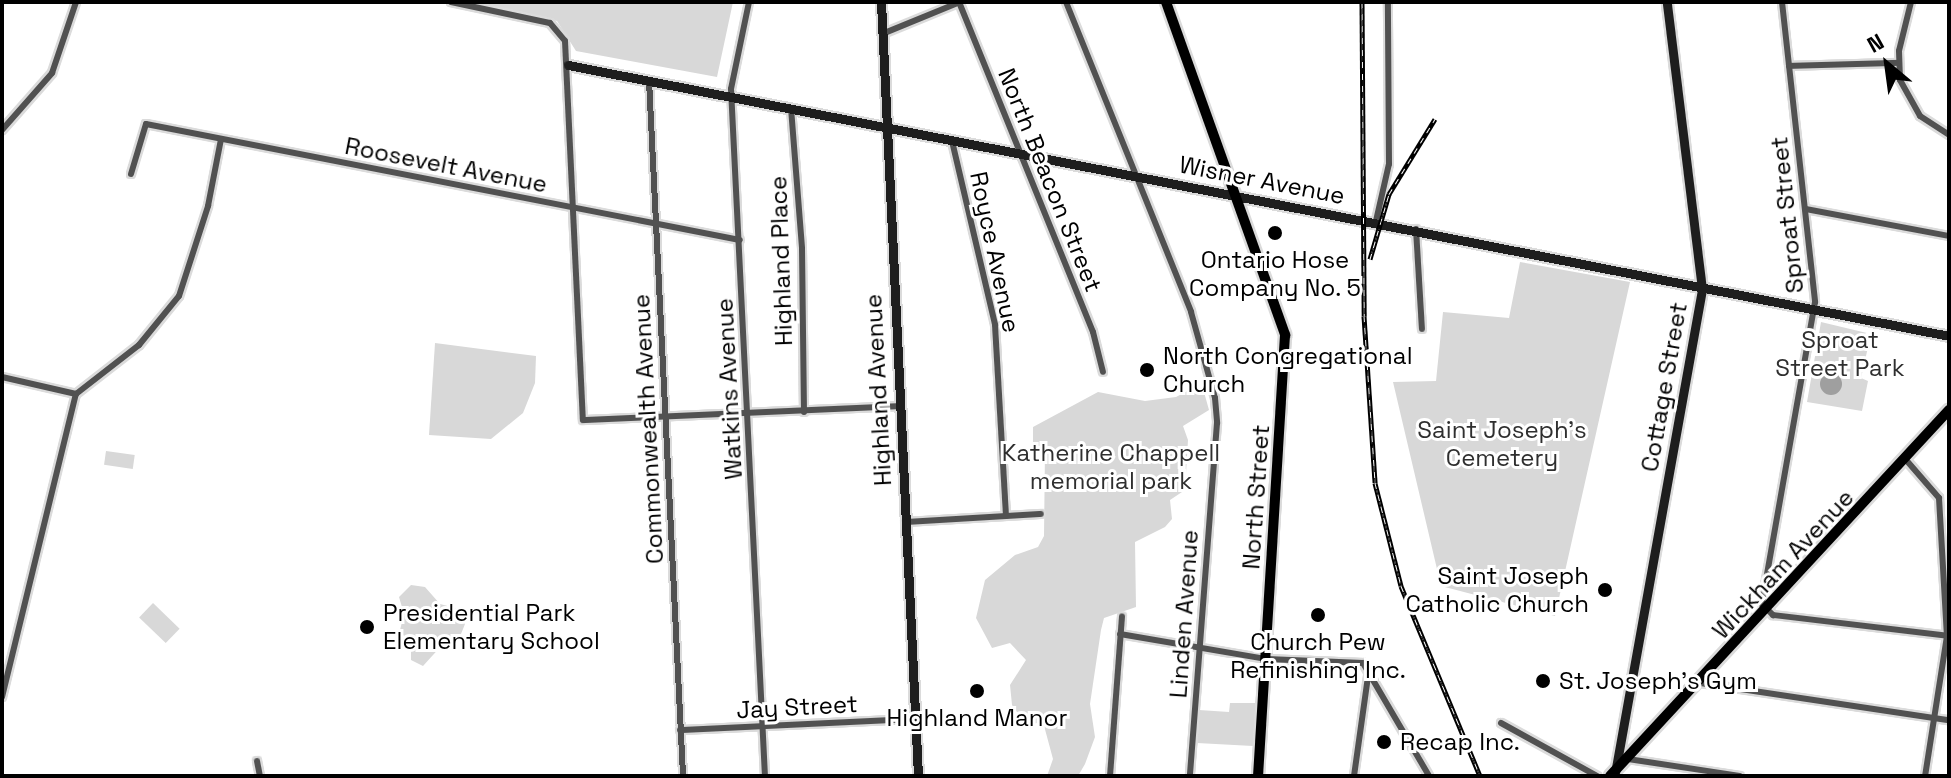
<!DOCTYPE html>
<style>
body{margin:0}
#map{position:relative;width:1951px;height:778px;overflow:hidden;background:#fff;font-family:"Space Grotesk",sans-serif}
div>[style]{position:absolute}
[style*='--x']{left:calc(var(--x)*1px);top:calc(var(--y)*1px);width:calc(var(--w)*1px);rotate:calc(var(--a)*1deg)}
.green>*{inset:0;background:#d8d8d8;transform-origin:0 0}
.water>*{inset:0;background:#9f9f9f}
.round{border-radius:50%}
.roads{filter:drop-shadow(2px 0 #dbdbdb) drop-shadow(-2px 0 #dbdbdb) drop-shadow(0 2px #dbdbdb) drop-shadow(0 -2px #dbdbdb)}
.street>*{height:6px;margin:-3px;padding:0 3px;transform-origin:3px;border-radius:3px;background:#515151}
.secondary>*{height:9px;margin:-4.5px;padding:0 4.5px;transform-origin:4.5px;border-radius:4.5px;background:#1e1e1e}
.primary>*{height:10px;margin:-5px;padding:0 5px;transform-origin:5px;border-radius:5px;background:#000}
.rail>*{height:5px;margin-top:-2.5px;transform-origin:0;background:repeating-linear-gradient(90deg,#fff 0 6px,#000 0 12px);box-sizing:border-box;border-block:2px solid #000}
.dots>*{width:22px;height:22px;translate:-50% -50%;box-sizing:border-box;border:4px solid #fff;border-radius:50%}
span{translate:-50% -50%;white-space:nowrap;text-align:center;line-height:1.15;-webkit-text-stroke:6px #fff;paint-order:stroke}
.street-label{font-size:24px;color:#000}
.poi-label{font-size:24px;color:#000}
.left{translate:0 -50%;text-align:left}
.right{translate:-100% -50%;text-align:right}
.park-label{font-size:24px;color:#2f2f2f}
.frame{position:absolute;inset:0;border:4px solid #000;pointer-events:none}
.north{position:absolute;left:1847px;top:24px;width:80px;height:80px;-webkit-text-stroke:6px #fff;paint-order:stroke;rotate:331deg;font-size:22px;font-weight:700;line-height:32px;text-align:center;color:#000}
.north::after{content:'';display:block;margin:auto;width:28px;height:36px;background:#000;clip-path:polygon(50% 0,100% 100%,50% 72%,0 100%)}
</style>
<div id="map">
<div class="green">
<i style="clip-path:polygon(476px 2px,733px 2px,717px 77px,576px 51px,557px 21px)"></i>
<i style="clip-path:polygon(1520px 262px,1630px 282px,1555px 616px,1441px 586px,1393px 382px,1436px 381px,1443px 312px,1509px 318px)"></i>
<i style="clip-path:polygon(1821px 322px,1871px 334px,1861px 378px,1868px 381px,1862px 411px,1807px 402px)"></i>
<i style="clip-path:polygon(435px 343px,536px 356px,535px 383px,523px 413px,491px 439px,429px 435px)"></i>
<i style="clip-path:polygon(1193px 388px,1204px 392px,1209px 410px,1183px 426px,1188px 440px,1185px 490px,1170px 500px,1172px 519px,1165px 527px,1135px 542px,1136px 607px,1104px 618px,1101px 630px,1090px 704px,1095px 737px,1085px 764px,1078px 776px,1047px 776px,1053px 759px,1043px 722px,1026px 725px,1012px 705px,1010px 685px,1026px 660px,1010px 643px,992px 648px,976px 618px,985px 580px,1015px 555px,1038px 547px,1044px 536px,1045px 449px,1033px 443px,1033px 427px,1098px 392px,1145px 401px,1176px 397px)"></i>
<i style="left:106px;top:451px;width:29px;height:14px;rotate:8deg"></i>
<i style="clip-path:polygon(411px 585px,425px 587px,440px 604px,459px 609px,465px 624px,461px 634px,443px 644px,423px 666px,411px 660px,411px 647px,400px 630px,404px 614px,399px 597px)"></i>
<i style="left:153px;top:603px;width:37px;height:20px;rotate:44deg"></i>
<i style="clip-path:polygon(1230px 703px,1256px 703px,1253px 746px,1197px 743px,1199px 710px,1229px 712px)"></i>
</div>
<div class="water">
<i class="round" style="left:1820px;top:373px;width:22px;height:22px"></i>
</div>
<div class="roads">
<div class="street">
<i style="--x:451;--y:2;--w:101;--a:12"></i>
<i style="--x:550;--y:23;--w:23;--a:50"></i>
<i style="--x:565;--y:41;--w:379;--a:87.3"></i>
<i style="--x:583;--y:420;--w:316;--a:-2.5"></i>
<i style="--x:749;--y:2;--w:89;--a:101.7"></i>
<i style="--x:731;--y:89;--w:688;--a:87.17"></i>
<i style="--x:959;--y:2;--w:356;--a:67.9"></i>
<i style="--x:1093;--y:332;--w:41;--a:76"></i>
<i style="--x:1066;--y:2;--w:334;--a:68"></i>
<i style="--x:1191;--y:312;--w:89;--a:74.4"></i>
<i style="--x:1215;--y:398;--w:25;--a:85"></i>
<i style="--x:1217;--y:423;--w:354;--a:94.4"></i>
<i style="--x:1782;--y:2;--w:302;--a:83.7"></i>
<i style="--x:1815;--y:302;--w:307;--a:100"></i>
<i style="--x:1762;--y:604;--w:16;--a:45"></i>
<i style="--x:1773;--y:615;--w:177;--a:6.8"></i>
<i style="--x:1911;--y:2;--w:50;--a:103.8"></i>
<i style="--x:1899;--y:51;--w:29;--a:88"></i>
<i style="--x:1900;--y:80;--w:41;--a:60.9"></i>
<i style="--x:1920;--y:116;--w:35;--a:33"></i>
<i style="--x:882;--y:34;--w:84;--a:-22.3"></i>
<i style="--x:1789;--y:66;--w:109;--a:-1.6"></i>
<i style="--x:649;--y:80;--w:697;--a:87.2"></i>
<i style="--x:791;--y:108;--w:141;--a:85.5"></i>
<i style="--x:802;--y:249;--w:163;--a:89.3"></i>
<i style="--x:2;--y:130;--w:76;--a:-48.7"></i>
<i style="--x:52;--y:73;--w:75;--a:-71.3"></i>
<i style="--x:952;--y:141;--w:189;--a:76.8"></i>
<i style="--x:995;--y:325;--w:191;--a:86.7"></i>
<i style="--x:131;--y:174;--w:52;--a:-73.3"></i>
<i style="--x:146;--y:124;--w:605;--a:11.05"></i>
<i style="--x:1806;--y:209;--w:146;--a:10.7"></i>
<i style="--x:1376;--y:221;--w:58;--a:-77.2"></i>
<i style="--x:1389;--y:164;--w:162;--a:-90.4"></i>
<i style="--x:1416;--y:229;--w:100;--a:86.6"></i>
<i style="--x:2;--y:377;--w:76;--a:12.9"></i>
<i style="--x:1907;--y:461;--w:49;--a:49.1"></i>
<i style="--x:1939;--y:498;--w:138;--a:86.7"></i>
<i style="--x:1947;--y:636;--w:142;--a:98.9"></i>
<i style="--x:905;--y:522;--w:136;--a:-3.4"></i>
<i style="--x:1120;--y:634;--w:149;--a:9.7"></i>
<i style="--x:1267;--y:659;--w:96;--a:2.4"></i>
<i style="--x:1363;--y:663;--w:131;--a:59.7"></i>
<i style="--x:1700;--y:683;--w:252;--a:8.5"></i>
<i style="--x:2;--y:697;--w:312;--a:-76.3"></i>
<i style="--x:76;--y:394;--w:80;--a:-37.9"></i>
<i style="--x:139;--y:345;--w:63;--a:-50.8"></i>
<i style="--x:179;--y:296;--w:95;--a:-72.1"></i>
<i style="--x:208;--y:206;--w:68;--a:-79"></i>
<i style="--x:1501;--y:723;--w:110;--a:28.9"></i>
<i style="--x:680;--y:730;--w:235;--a:-2.7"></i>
<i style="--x:1628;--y:759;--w:113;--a:8.6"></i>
<i style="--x:257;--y:761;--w:15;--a:79"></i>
<i style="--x:1110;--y:776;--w:160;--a:-85.7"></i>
<i style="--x:1354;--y:776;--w:108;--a:-82"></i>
</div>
<div class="secondary">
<i style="--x:881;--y:2;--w:775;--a:87.26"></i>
<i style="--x:568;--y:65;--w:1407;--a:11.1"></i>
<i style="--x:1615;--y:773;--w:492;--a:-79.8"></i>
<i style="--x:1702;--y:289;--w:289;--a:-97"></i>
</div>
<div class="primary">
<i style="--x:1166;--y:2;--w:354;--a:70.3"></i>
<i style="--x:1285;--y:335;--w:442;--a:93.5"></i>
<i style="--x:1610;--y:776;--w:499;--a:-47.2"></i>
</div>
</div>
<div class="rail">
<i style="--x:1362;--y:2;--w:314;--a:89.6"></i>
<i style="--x:1364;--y:316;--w:167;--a:86.2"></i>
<i style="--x:1375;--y:483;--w:106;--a:75.8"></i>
<i style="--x:1401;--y:586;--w:206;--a:67.4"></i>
<i style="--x:1370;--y:259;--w:68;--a:-73.7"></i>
<i style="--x:1389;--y:194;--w:88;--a:-58.5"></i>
</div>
<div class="dots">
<i style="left:1275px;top:233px;background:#000"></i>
<i style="left:1147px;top:370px;background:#000"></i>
<i style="left:1605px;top:590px;background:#000"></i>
<i style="left:1318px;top:615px;background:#000"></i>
<i style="left:367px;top:627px;background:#000"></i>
<i style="left:1543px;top:681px;background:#000"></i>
<i style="left:977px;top:691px;background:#000"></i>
<i style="left:1384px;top:742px;background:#000"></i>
</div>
<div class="street-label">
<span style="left:446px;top:165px;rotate:11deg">Roosevelt Avenue</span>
<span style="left:1050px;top:180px;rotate:68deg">North Beacon Street</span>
<span style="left:1262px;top:180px;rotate:11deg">Wisner Avenue</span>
<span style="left:1787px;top:215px;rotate:-96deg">Sproat Street</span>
<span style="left:995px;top:252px;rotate:78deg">Royce Avenue</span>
<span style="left:781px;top:261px;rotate:-92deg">Highland Place</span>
<span style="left:1664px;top:387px;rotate:-80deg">Cottage Street</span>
<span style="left:729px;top:389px;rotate:-93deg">Watkins Avenue</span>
<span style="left:878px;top:390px;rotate:-93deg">Highland Avenue</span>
<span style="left:648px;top:429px;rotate:-93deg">Commonwealth Avenue</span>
<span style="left:1256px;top:497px;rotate:-86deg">North Street</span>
<span style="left:1783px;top:564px;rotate:-47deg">Wickham Avenue</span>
<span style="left:1184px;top:614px;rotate:-86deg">Linden Avenue</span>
<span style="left:797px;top:707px;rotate:-3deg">Jay Street</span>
</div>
<div class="poi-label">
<span style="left:1275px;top:274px">Ontario Hose<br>Company No. 5</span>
<span class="left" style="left:1163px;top:370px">North Congregational<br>Church</span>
<span class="right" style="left:1589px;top:590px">Saint Joseph<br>Catholic Church</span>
<span class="left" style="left:383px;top:627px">Presidential Park<br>Elementary School</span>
<span style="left:1318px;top:656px">Church Pew<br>Refinishing Inc.</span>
<span class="left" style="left:1559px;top:681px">St. Joseph's Gym</span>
<span style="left:977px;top:718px">Highland Manor</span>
<span class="left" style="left:1400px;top:742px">Recap Inc.</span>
</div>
<div class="park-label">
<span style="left:1840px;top:354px">Sproat<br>Street Park</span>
<span style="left:1502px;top:444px">Saint Joseph's<br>Cemetery</span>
<span style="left:1111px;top:467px">Katherine Chappell<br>memorial park</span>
</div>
<div class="frame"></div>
<div class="north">N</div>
</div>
